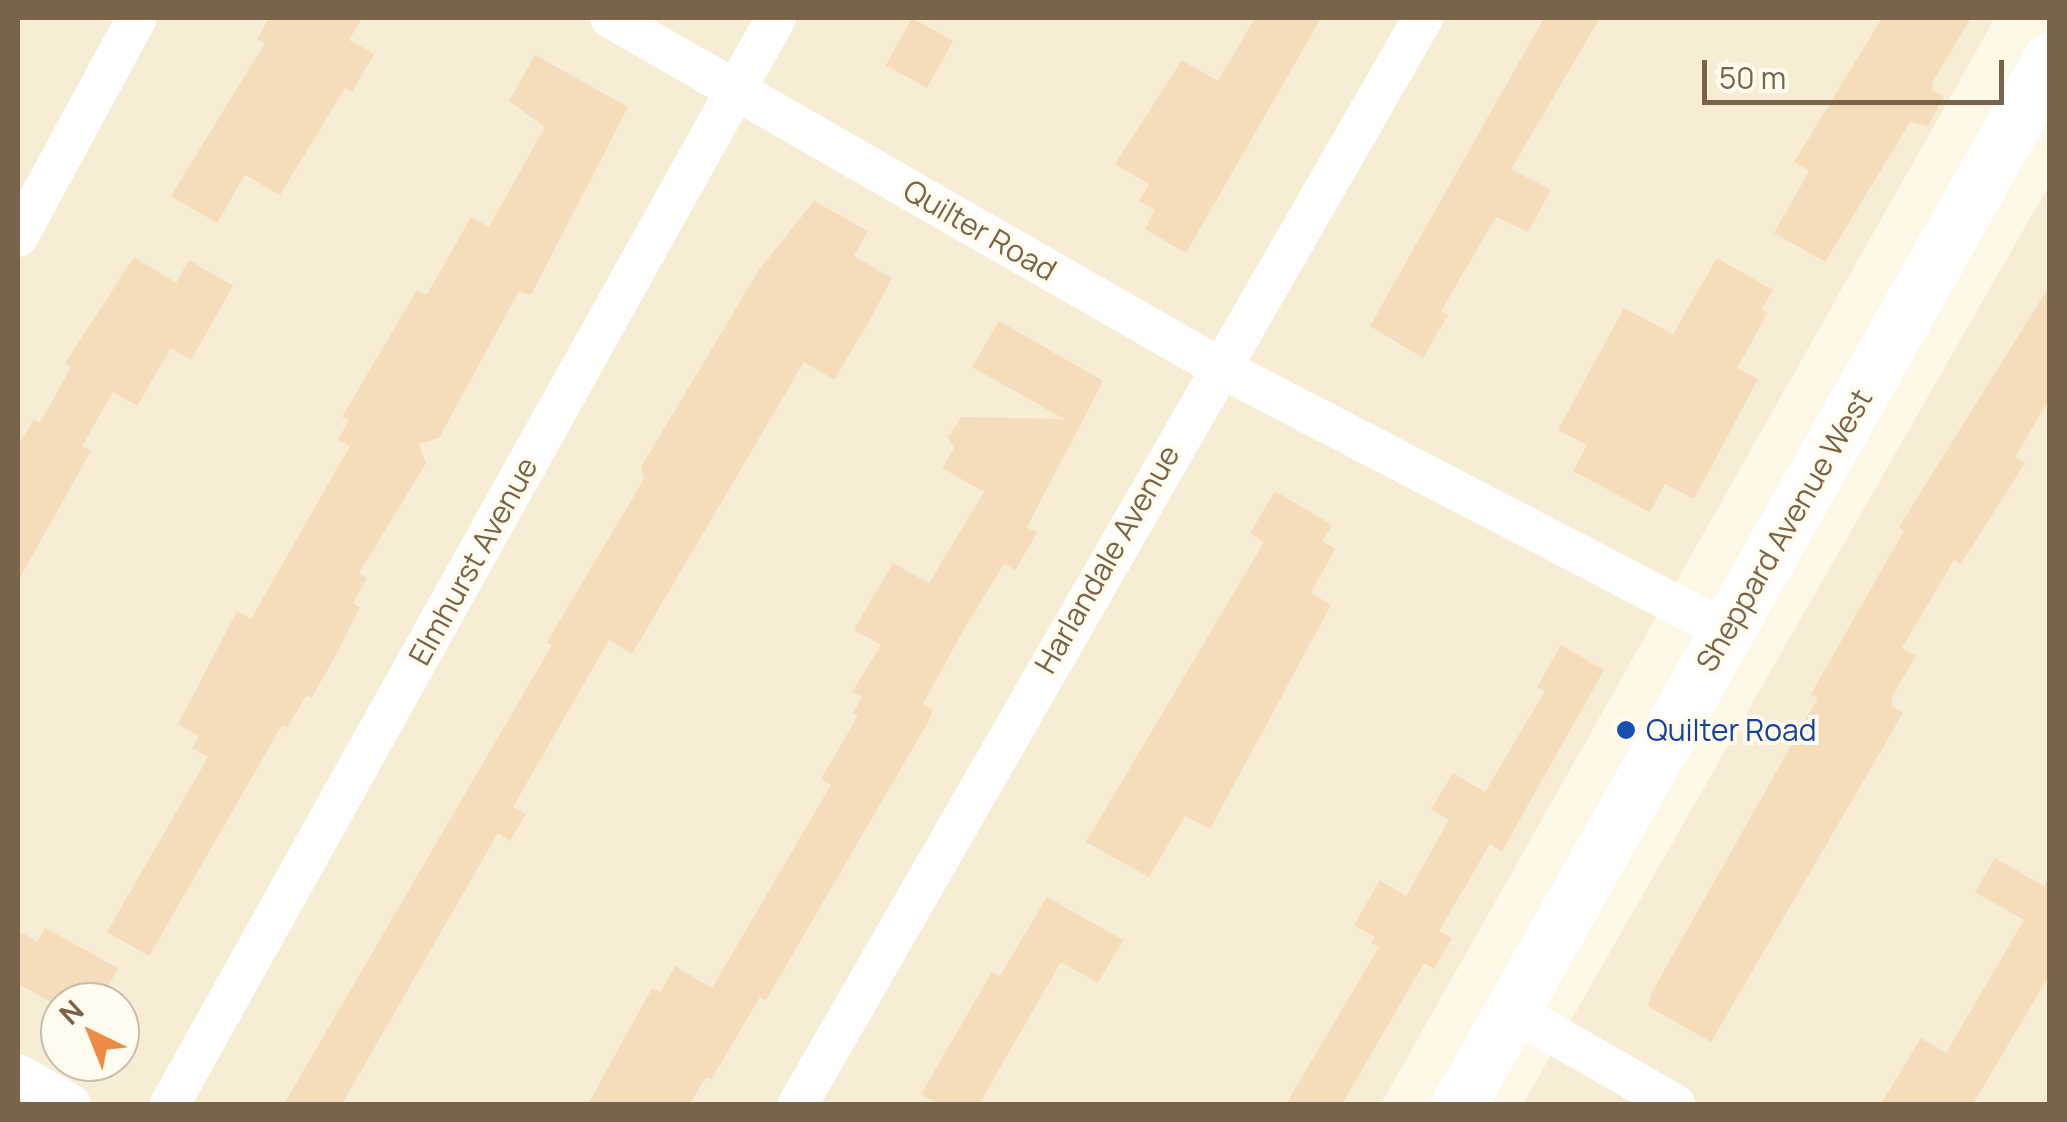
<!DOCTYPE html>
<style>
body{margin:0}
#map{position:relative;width:2067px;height:1122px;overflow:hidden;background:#fef9e6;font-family:Manrope,sans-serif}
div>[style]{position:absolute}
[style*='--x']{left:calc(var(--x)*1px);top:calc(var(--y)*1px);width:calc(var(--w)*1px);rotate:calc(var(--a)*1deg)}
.residential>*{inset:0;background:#f6edd4}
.building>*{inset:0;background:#f5ddbc;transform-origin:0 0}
.street>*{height:40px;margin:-20px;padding:0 20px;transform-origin:20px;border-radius:20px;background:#fff}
.secondary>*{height:55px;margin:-27.5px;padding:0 27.5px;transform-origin:27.5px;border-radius:27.5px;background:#fff}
.dots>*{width:28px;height:28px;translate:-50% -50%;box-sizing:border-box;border:5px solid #fffbee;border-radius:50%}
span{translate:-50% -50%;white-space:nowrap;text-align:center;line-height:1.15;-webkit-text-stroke:8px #fffbee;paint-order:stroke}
.street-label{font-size:30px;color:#796349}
.transit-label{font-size:30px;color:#164399}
.left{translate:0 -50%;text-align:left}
.frame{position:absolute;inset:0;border:20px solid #796349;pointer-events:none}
.north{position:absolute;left:40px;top:982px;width:100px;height:100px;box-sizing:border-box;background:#fffbee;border:2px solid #c9beac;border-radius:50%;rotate:317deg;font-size:28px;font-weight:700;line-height:40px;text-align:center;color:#796349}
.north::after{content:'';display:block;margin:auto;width:35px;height:45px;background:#ee8a45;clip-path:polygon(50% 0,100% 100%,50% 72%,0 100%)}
.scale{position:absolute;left:1702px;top:60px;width:302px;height:45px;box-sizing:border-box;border:5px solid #796349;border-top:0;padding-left:12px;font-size:30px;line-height:35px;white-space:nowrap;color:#796349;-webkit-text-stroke:8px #fffbee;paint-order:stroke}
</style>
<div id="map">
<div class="residential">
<i style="clip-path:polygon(evenodd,18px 18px,1995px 18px,1381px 1104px,18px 1104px,18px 18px,60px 1002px,120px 1002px,120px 1062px,60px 1062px,60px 1002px)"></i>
<i style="clip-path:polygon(2049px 185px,2049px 1104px,1523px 1104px)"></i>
</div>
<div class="building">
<i style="clip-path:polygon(269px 18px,362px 18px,349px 40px,374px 54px,352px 92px,345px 88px,280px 195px,245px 175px,217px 223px,171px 196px,265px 43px,257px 39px)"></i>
<i style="left:912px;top:18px;width:47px;height:54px;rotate:29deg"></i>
<i style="clip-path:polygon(1255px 18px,1321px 18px,1186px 253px,1145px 229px,1155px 210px,1139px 201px,1149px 184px,1115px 164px,1182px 60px,1218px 81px)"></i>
<i style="clip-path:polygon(1544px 18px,1600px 18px,1511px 169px,1551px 190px,1528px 232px,1496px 217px,1441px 311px,1448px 315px,1423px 358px,1370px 326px)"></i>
<i style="clip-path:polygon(1882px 18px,1971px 18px,1933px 81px,1932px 90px,1944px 97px,1928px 126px,1910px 122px,1825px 262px,1774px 233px,1809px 171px,1794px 162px)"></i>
<i style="clip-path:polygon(535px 55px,628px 107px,531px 295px,519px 291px,439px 438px,419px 444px,426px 463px,359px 573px,367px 578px,353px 603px,360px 607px,334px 659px,311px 698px,306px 695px,287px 728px,282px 725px,149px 956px,107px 932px,208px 757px,192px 748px,199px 736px,178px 724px,237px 611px,251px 619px,350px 446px,338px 440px,349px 420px,342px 417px,417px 290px,427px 295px,471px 217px,489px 227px,545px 127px,509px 101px)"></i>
<i style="clip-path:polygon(814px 201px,868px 231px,854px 256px,892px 278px,871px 318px,834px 380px,804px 362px,632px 654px,609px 640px,513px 807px,526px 814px,510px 841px,498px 833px,342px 1104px,284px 1104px,552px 645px,547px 642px,644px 479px,641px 467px,759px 270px)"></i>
<i style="clip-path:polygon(134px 257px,176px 283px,189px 260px,233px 286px,191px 360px,171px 348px,137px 406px,113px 392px,82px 446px,91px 451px,18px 581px,18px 446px,34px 419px,40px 423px,71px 367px,65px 363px)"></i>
<i style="clip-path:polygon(1717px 258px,1773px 290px,1761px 310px,1768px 313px,1737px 368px,1758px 379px,1694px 499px,1665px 484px,1650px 512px,1573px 471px,1587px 445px,1558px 430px,1624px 308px,1673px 334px)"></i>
<i style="clip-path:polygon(2050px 285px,2050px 398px,2015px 457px,2025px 463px,1961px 564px,1954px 560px,1902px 648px,1916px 656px,1892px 696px,1892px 706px,1903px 713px,1711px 1042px,1648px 1006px,1652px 992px,1818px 698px,1811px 694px,1904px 531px,1899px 527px)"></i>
<i style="clip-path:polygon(999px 321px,1103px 381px,1027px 527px,1037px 533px,1015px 570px,1004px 564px,964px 629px,923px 704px,933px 710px,928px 722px,766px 1000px,760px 997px,711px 1080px,706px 1077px,690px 1104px,588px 1104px,652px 988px,661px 992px,675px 966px,712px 988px,831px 785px,821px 779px,858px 716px,853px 713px,862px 697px,852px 692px,881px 645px,854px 630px,859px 621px,893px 563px,929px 583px,984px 492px,942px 468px,954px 448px,948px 437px,961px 417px,1064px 419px,972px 367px)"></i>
<i style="clip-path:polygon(1275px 491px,1332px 525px,1322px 541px,1335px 549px,1311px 593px,1331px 605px,1210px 829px,1185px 816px,1149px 877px,1086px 842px,1264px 542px,1250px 533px)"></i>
<i style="clip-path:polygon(1561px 645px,1604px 670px,1502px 851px,1490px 844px,1439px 931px,1452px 938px,1434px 969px,1424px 963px,1342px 1104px,1286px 1104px,1379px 947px,1371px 943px,1375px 937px,1354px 925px,1380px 880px,1406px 896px,1449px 820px,1431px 809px,1453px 773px,1485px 792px,1545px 691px,1537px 687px)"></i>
<i style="clip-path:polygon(1995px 858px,2044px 886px,2050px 877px,2050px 974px,1973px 1104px,1881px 1104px,1921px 1038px,1946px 1053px,2024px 920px,1975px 892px)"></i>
<i style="clip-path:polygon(1047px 897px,1123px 940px,1098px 983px,1061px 962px,979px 1104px,939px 1104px,921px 1094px,992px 972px,1000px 976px)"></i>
<i style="clip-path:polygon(45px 928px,118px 968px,100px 1002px,51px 1002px,18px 984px,18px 931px,37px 941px)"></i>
</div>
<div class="street">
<i style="--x:610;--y:18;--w:700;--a:29.83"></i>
<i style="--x:1217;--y:366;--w:575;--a:27.46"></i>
<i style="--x:18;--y:237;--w:249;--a:-61.5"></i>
<i style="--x:1513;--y:1011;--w:187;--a:29.9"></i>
<i style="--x:18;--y:1074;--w:61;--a:29.5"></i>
<i style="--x:170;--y:1104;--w:1244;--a:-60.84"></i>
<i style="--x:798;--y:1104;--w:1253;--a:-60.08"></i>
</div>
<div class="secondary">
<i style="--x:1459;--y:1104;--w:1200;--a:-60.49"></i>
</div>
<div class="dots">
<i style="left:1626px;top:730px;background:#1a4fb4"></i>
</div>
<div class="street-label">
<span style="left:980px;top:230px;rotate:30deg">Quilter Road</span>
<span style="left:1784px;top:530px;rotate:-60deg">Sheppard Avenue West</span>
<span style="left:1107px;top:559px;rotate:-60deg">Harlandale Avenue</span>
<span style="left:473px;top:561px;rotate:-61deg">Elmhurst Avenue</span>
</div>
<div class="transit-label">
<span class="left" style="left:1646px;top:730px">Quilter Road</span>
</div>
<div class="frame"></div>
<div class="north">N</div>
<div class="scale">50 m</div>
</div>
